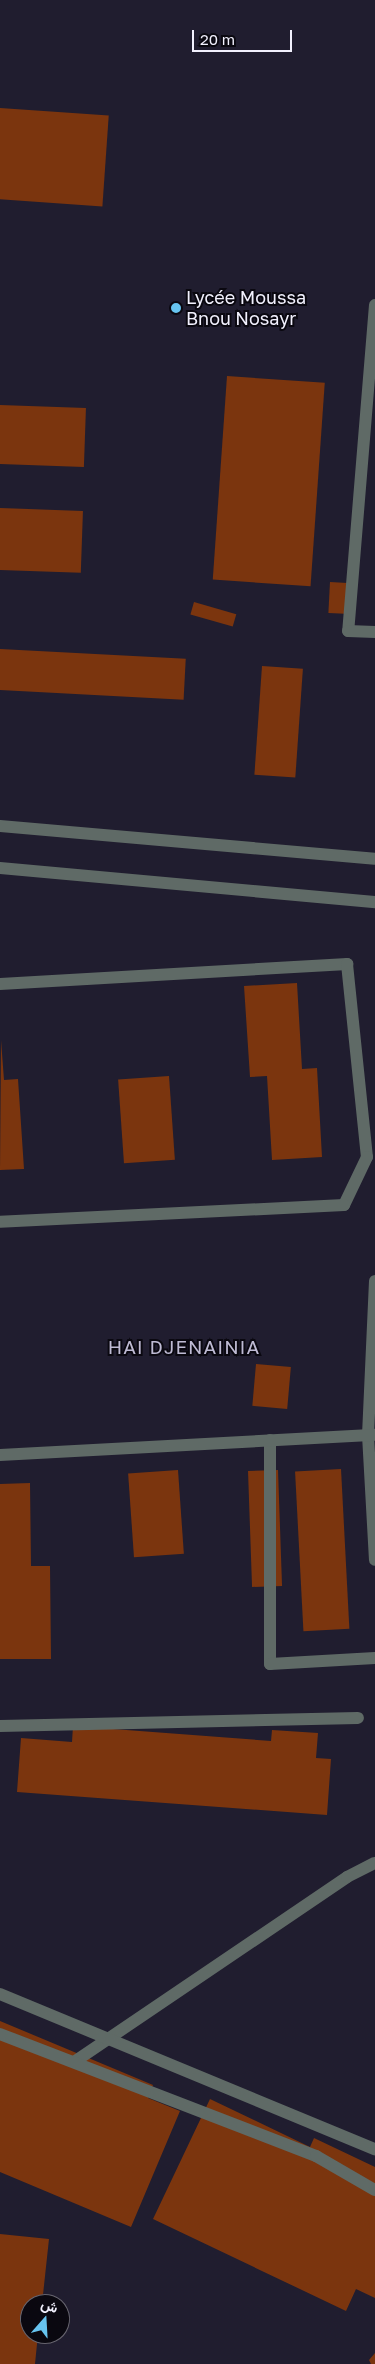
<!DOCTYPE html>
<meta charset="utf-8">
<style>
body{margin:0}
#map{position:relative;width:375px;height:2364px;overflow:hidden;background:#201d2f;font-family:"Golos Text",Vazirmatn,sans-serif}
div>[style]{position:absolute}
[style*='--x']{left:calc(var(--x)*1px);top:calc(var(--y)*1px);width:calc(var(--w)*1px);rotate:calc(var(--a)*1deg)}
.building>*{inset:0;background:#7b350e;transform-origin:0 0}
.minor>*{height:12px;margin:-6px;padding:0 6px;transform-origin:6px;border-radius:6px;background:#5f6a66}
.tertiary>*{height:12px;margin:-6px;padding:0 6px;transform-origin:6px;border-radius:6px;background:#5f6a66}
.dots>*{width:14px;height:14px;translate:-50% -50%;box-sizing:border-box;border:2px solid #0a0810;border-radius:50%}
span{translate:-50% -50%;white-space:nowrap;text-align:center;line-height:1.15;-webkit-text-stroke:4px #0a0810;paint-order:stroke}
.poi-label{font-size:18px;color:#f2f1fe}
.left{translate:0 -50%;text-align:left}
.neighbourhood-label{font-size:19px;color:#bfbbd4;letter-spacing:1px}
.north{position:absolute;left:20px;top:2294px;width:50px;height:50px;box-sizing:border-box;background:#0a0810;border:1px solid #67656f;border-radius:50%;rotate:19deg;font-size:14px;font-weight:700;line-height:20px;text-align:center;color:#f2f1fe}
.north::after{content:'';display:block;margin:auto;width:18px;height:22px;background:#67c4f0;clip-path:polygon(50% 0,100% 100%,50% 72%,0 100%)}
.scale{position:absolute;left:192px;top:30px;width:100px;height:22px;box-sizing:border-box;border:2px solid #f2f1fe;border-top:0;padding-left:6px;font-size:15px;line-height:18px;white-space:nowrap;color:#f2f1fe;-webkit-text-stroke:4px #0a0810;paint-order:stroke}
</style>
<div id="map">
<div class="building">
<i style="left:0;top:108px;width:109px;height:91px;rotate:4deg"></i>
<i style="left:227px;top:376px;width:98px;height:204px;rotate:4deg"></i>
<i style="left:0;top:405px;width:86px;height:59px;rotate:2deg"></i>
<i style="left:0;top:508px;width:83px;height:62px;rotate:2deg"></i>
<i style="left:330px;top:582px;width:22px;height:31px;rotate:3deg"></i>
<i style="left:194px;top:602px;width:44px;height:13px;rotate:16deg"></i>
<i style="left:0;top:649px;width:186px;height:41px;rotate:3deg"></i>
<i style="left:262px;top:666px;width:41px;height:109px;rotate:4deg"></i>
<i style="clip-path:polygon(297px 983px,302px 1069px,317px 1068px,322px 1157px,272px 1160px,267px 1076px,250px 1077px,244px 986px)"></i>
<i style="clip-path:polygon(1px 1040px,4px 1080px,18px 1079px,24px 1169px,0 1170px)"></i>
<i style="left:169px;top:1076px;width:84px;height:51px;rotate:86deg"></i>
<i style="left:256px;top:1364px;width:35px;height:42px;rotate:5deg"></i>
<i style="left:341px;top:1469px;width:160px;height:46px;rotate:87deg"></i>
<i style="left:178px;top:1470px;width:84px;height:50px;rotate:86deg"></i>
<i style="left:278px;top:1470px;width:116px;height:30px;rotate:88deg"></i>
<i style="clip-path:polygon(30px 1483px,31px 1566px,50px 1566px,51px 1659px,0 1659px,0 1484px)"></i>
<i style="clip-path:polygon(73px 1726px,271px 1741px,272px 1730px,318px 1733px,316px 1758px,331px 1759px,327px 1815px,17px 1792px,21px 1738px,72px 1742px)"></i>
<i style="clip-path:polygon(0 2021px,153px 2085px,148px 2098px,180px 2111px,131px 2227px,0 2172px)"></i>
<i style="clip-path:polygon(210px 2099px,310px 2147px,314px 2138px,375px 2167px,375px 2298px,356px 2289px,346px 2311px,153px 2219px)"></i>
<i style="clip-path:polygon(0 2234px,49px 2239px,42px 2304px,30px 2304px,30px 2334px,38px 2334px,35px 2364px,0 2364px)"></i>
<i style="clip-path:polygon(375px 2353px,375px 2364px,371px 2364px,369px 2360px)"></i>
</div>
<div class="minor">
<i style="--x:375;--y:305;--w:327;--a:94.7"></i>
<i style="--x:348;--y:631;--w:27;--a:2"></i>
<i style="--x:0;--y:984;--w:348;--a:-3.3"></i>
<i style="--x:347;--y:964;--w:194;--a:84.1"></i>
<i style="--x:367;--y:1157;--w:53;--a:115.6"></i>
<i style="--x:344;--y:1205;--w:344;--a:177.2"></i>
<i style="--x:375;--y:1281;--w:154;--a:92.6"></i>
<i style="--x:368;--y:1435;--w:125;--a:86.8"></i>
<i style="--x:270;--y:1440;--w:224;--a:90"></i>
<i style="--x:270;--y:1664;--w:105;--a:-3.3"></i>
<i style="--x:0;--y:1455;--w:376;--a:-3.1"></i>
<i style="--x:0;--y:1726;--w:358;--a:-1.3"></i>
<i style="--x:74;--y:2062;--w:330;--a:-34.1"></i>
<i style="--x:347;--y:1877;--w:31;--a:-27"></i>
</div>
<div class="tertiary">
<i style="--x:0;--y:826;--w:376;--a:5"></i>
<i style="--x:0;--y:868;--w:377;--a:5.2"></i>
<i style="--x:0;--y:1994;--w:406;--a:22.5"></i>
<i style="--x:0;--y:2034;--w:339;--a:21.1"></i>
<i style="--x:316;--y:2156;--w:68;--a:30"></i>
</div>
<div class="dots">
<i style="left:176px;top:308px;background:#67c4f0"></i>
</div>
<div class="poi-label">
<span class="left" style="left:186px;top:308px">Lycée Moussa<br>Bnou Nosayr</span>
</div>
<div class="neighbourhood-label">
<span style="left:184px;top:1347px">HAI DJENAINIA</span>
</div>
<div class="north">ش</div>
<div class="scale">20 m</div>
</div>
